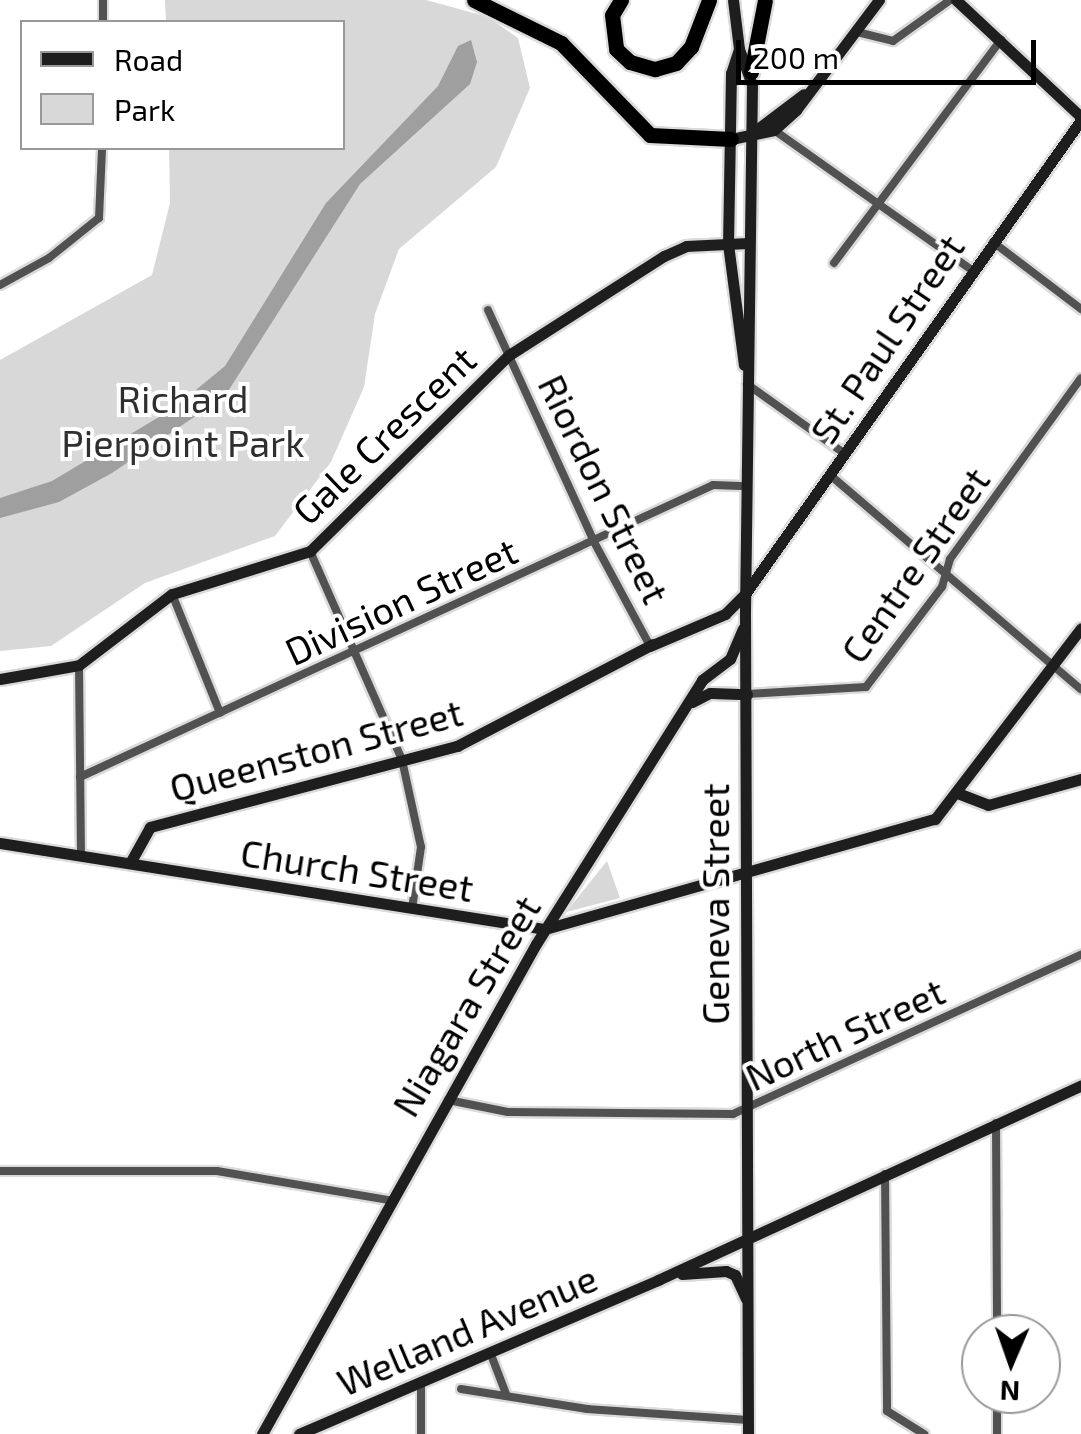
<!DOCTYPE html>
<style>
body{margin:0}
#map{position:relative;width:1081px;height:1434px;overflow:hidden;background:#fff;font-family:"Exo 2",sans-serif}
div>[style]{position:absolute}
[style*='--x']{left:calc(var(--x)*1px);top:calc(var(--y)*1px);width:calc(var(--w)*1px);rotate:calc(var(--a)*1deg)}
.green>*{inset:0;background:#d8d8d8}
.water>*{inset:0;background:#9f9f9f}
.roads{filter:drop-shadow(2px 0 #dbdbdb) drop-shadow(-2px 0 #dbdbdb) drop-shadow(0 2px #dbdbdb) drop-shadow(0 -2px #dbdbdb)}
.street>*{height:8px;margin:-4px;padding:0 4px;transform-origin:4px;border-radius:4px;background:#515151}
.secondary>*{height:11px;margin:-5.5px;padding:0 5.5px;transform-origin:5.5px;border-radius:5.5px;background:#1e1e1e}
.highway>*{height:15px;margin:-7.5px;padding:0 7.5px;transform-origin:7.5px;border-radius:7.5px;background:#000}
span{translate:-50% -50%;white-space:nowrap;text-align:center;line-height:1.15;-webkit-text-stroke:8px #fff;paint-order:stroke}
.street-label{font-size:38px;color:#000}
.park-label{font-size:38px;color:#2f2f2f}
.legend{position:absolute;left:20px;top:20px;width:325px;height:130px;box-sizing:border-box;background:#fff;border:2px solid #999;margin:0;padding:12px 18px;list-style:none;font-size:30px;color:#000}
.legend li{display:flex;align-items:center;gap:20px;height:50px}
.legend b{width:50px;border:2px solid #999}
.north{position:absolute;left:961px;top:1314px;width:100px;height:100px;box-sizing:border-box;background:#fff;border:2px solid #999;border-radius:50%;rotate:182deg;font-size:28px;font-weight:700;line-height:40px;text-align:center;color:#000}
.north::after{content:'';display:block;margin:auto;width:35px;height:45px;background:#000;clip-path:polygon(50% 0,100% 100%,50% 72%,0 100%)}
.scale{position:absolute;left:736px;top:40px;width:300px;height:45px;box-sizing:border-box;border:5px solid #000;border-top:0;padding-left:12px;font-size:30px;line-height:35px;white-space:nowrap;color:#000;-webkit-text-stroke:8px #fff;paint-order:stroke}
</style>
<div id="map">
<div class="green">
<i style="clip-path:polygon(165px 0,426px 0,488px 17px,518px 38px,530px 88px,496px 167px,399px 249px,375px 314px,364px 387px,331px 462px,275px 536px,145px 583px,51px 646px,0 651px,0 360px,152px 275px,170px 203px,169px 148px,342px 148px,342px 22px,166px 22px)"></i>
<i style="clip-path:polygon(607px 861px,620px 898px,566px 912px)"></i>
</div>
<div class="water">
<i style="clip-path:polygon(471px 40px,477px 62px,470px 84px,360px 184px,225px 396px,112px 473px,59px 502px,0 518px,0 498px,52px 481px,174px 408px,225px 366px,326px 203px,438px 86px,458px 46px)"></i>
</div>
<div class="roads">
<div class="street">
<i style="--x:103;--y:22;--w:22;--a:-90"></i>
<i style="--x:857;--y:32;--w:37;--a:14"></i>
<i style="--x:893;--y:41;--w:70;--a:-35.7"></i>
<i style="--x:774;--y:130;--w:240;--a:35.3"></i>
<i style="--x:993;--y:242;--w:111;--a:37.3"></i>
<i style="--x:834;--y:263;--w:279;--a:-53.2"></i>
<i style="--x:0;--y:285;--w:56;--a:-28.9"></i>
<i style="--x:49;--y:258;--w:64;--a:-38.7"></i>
<i style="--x:99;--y:218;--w:70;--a:-87.5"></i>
<i style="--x:488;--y:310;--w:255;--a:65.4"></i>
<i style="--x:594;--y:542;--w:118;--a:61.7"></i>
<i style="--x:747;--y:384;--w:120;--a:35.5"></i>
<i style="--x:830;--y:475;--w:330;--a:40.5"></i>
<i style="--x:310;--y:551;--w:228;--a:66.2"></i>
<i style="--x:402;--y:760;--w:89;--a:77.7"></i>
<i style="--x:421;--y:847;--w:63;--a:98.3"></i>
<i style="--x:172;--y:594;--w:128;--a:68"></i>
<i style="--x:79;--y:665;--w:191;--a:89.4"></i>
<i style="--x:747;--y:694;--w:119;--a:-3.4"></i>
<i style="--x:866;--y:687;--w:126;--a:-52.8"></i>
<i style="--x:942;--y:587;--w:29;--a:-74"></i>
<i style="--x:950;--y:559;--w:223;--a:-54.1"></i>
<i style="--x:80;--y:777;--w:697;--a:-24.76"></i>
<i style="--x:713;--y:485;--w:34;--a:2"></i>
<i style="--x:448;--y:1100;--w:61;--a:11.3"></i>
<i style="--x:508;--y:1112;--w:225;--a:0.5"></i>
<i style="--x:733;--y:1114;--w:383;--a:-24.6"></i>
<i style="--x:996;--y:1123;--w:211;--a:89.7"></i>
<i style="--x:0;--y:1171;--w:217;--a:0"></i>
<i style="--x:217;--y:1171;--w:173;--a:9.6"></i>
<i style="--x:885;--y:1174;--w:237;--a:89.5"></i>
<i style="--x:887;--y:1411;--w:44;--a:31.9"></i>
<i style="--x:490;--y:1352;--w:45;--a:69.1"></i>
<i style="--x:461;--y:1389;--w:128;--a:9"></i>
<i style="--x:587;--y:1409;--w:161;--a:3.9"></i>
<i style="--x:997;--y:1394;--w:40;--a:90"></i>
<i style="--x:421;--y:1434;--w:52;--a:-90"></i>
</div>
<div class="secondary">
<i style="--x:733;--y:0;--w:49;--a:83"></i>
<i style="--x:739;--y:49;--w:37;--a:70"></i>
<i style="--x:752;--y:84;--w:530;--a:90.76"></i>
<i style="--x:745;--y:614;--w:820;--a:89.79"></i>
<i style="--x:956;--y:0;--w:171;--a:43.1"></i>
<i style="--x:739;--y:49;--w:25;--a:108"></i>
<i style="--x:731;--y:73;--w:171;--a:91"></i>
<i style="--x:728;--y:244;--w:122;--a:82.5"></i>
<i style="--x:755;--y:131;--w:61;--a:-37.1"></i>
<i style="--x:731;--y:139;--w:44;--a:-11.8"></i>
<i style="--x:774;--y:130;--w:30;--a:-42"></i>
<i style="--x:796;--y:110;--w:138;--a:-53"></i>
<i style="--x:650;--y:646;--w:82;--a:-23.1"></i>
<i style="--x:725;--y:614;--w:28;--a:-45"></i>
<i style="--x:745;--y:594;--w:581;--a:-54.67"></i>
<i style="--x:0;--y:679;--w:80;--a:-10"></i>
<i style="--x:79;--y:665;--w:117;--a:-37.4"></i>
<i style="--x:172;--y:594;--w:145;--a:-17.3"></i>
<i style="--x:310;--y:551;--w:279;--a:-44.6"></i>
<i style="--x:509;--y:355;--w:184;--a:-32.6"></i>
<i style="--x:664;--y:256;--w:24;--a:-24"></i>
<i style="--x:686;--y:246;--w:62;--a:-2.8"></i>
<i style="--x:692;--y:702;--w:20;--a:-27"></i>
<i style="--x:710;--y:693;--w:37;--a:2"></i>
<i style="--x:960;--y:794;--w:30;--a:21"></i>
<i style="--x:988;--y:805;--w:97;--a:-15.6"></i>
<i style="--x:0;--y:843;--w:552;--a:8.97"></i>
<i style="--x:545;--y:929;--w:405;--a:-15.8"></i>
<i style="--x:935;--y:819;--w:240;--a:-52.6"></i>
<i style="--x:130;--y:863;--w:41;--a:-60.9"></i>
<i style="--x:150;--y:827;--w:318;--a:-14.8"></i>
<i style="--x:457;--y:746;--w:221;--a:-27.5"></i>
<i style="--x:682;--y:1274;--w:44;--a:-3.9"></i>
<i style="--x:726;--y:1271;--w:10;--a:24"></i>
<i style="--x:735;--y:1275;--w:26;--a:65"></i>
<i style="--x:262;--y:1434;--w:561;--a:-60.79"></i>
<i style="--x:536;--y:944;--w:312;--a:-57.8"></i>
<i style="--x:702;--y:680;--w:35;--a:-37"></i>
<i style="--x:730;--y:659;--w:33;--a:-67"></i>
<i style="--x:299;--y:1434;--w:391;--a:-23.2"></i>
<i style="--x:658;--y:1280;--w:466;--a:-24.7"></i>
</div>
<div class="highway">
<i style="--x:474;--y:0;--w:97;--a:26.3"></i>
<i style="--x:561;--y:43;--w:128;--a:45.9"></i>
<i style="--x:650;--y:135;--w:81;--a:2.8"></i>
<i style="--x:621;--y:0;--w:17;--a:121"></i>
<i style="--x:612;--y:15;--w:34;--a:83"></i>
<i style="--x:616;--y:49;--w:19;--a:43"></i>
<i style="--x:630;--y:62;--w:26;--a:16"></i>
<i style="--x:655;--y:69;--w:22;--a:-16"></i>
<i style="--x:676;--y:63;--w:22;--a:-47"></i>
<i style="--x:691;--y:47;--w:50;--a:-69"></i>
<i style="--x:751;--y:72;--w:73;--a:-79"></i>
</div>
</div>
<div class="street-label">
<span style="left:887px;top:339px;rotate:-56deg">St. Paul Street</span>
<span style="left:384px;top:435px;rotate:-44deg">Gale Crescent</span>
<span style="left:604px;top:489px;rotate:64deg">Riordon Street</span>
<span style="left:915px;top:565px;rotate:-55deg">Centre Street</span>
<span style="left:401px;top:601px;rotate:-25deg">Division Street</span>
<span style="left:316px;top:750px;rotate:-15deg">Queenston Street</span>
<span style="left:357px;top:870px;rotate:9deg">Church Street</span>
<span style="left:715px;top:904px;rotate:-90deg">Geneva Street</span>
<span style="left:466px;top:1006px;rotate:-59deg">Niagara Street</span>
<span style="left:845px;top:1034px;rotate:-25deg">North Street</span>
<span style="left:467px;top:1330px;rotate:-23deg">Welland Avenue</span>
</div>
<div class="park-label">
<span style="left:183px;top:421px">Richard<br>Pierpoint Park</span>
</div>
<ul class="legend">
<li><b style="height:12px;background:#1e1e1e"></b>Road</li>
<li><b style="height:28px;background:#d8d8d8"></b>Park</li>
</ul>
<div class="north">N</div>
<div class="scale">200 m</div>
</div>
